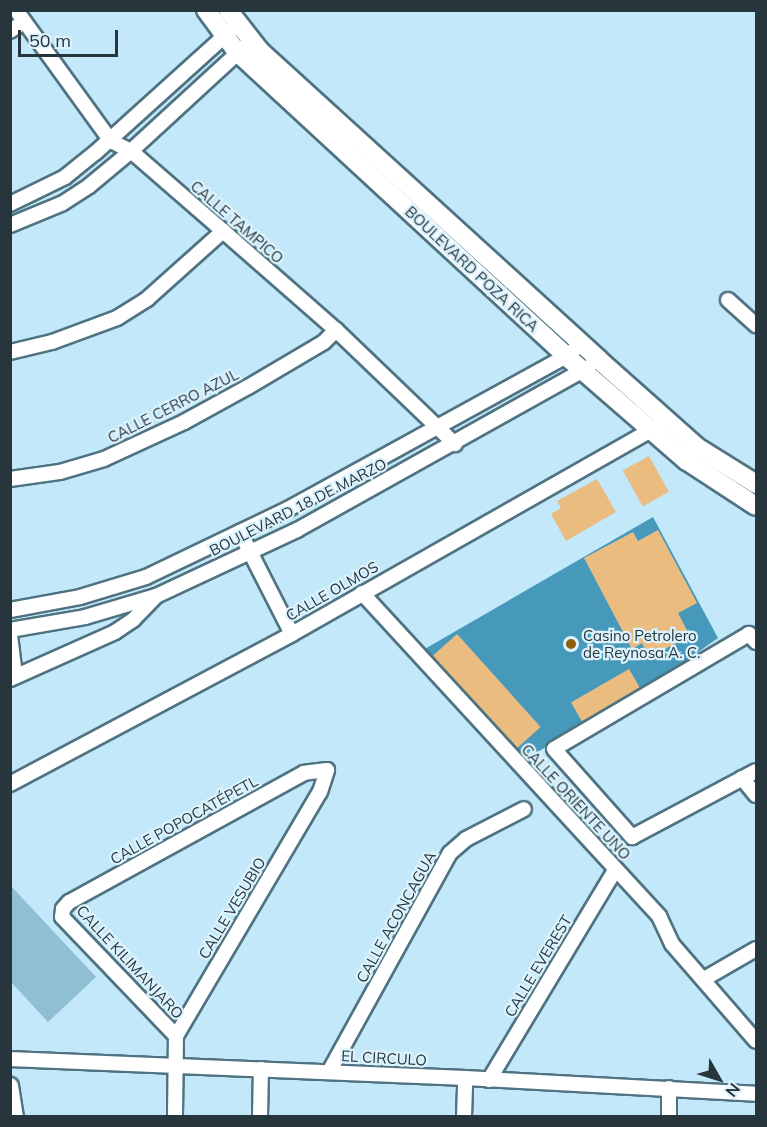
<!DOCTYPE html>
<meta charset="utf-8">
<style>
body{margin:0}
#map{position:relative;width:767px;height:1127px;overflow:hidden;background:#c2e8f9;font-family:Mulish,sans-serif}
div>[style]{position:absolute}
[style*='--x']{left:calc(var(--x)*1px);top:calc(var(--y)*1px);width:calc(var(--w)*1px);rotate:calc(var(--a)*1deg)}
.green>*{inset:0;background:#90bed2}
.water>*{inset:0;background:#4699ba}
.building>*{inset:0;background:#ebbc80;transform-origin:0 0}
.roads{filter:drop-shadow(2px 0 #507382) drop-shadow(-2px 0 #507382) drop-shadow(0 2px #507382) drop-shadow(0 -2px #507382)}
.minor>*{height:14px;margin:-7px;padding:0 7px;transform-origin:7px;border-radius:7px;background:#fff}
.tertiary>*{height:16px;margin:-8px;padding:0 8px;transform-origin:8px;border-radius:8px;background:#fff}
.secondary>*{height:18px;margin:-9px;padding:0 9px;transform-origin:9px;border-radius:9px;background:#fff}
.dots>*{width:16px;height:16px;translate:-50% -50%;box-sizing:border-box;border:3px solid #dcf3fd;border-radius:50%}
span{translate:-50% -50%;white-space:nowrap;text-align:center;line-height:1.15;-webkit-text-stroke:4.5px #dcf3fd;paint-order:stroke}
.street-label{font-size:15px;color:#27363c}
.poi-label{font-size:15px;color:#27363c}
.left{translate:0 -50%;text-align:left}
.frame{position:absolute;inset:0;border:12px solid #27363c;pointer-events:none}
.north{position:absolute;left:689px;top:1049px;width:60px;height:60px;-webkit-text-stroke:4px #dcf3fd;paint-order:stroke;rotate:129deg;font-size:16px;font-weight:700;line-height:24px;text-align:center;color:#27363c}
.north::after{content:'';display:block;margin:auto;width:21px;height:27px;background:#27363c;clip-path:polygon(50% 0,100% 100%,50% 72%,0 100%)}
.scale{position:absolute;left:18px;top:30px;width:100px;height:27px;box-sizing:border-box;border:3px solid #27363c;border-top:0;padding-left:8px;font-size:18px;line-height:21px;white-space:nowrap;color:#27363c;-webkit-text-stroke:4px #dcf3fd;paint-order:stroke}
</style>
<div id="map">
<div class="green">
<i style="clip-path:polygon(11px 886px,96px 977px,48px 1022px,11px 982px)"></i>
</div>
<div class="water">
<i style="clip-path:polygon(653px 517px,718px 638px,673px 670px,521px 762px,423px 650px)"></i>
</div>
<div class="building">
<i style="left:649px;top:456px;width:41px;height:30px;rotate:61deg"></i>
<i style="clip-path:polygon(597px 479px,616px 512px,566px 541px,551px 514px,561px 508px,557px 501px)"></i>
<i style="clip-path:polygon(658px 530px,697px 603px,678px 613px,690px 636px,649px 657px,642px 643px,632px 649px,584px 558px,633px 532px,638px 541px)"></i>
<i style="left:457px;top:634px;width:125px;height:33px;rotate:48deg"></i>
<i style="left:629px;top:669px;width:22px;height:67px;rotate:60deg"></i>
</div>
<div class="roads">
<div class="minor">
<i style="--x:16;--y:10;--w:162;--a:54.1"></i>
<i style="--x:111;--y:141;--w:22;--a:27"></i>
<i style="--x:131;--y:151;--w:122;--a:41"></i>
<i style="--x:223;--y:231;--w:150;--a:41.2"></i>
<i style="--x:336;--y:330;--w:165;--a:43.8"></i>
<i style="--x:10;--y:31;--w:17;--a:-33"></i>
<i style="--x:10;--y:204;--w:61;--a:-26.1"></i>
<i style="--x:65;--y:177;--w:38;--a:-39"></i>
<i style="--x:95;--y:153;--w:185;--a:-42.1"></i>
<i style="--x:10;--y:225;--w:57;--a:-22.5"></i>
<i style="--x:63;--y:203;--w:31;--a:-33"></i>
<i style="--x:89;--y:186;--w:55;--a:-39.8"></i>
<i style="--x:131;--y:151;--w:155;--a:-42.6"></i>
<i style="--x:728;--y:300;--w:38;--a:42"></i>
<i style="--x:10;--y:352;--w:43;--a:-13.4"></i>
<i style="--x:52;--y:342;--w:69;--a:-20.3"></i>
<i style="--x:117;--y:318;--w:36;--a:-32"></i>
<i style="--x:147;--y:299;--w:102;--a:-41.8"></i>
<i style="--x:10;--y:479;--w:50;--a:-8"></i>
<i style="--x:60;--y:472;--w:46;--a:-16.5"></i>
<i style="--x:104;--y:459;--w:88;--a:-24.8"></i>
<i style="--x:184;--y:422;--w:73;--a:-28.7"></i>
<i style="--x:248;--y:387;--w:88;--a:-30.6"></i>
<i style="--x:324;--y:342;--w:17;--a:-45"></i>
<i style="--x:240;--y:532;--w:114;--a:63"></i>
<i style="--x:362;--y:593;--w:439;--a:47.4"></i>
<i style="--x:659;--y:916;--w:31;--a:65"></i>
<i style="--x:672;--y:944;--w:128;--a:49.1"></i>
<i style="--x:10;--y:610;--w:71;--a:-10.5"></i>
<i style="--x:80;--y:597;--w:69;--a:-16.9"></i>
<i style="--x:146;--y:577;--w:157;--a:-25.6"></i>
<i style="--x:288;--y:509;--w:317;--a:-28.8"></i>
<i style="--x:566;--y:356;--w:20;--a:-37"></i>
<i style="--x:10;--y:630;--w:76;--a:-9.8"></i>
<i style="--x:85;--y:617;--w:74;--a:-16.5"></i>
<i style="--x:156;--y:596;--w:156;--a:-25.1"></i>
<i style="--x:297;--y:530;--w:334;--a:-29.2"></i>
<i style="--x:10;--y:635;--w:41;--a:83"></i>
<i style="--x:756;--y:642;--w:11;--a:-131"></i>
<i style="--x:749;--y:634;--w:226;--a:149.5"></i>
<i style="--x:554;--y:749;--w:118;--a:48.4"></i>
<i style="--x:632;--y:837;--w:140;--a:-28"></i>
<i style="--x:10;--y:679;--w:115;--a:-24.1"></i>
<i style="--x:115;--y:632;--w:22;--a:-34"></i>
<i style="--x:133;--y:620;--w:33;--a:-46"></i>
<i style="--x:742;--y:778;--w:22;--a:51"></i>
<i style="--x:10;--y:784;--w:319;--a:-28"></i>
<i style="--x:292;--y:634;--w:420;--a:-29.6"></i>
<i style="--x:704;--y:979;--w:60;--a:-30"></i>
<i style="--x:10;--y:1059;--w:455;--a:2.4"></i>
<i style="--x:465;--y:1078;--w:291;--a:3.1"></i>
<i style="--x:329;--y:1072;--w:250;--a:-61.1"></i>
<i style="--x:450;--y:853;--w:21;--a:-41"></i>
<i style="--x:466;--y:839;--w:65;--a:-27.3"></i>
<i style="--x:489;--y:1080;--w:246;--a:-59"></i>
<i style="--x:175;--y:1116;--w:80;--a:-89.3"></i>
<i style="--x:176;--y:1036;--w:283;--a:-59.5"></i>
<i style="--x:320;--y:792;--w:23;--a:-72"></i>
<i style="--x:327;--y:770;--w:23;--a:173"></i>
<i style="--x:304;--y:773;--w:268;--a:151.2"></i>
<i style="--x:69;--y:902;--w:9;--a:131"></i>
<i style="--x:63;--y:909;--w:8;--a:97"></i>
<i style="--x:62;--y:917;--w:165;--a:46.2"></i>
<i style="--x:260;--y:1116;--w:47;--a:-88.8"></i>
<i style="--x:464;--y:1116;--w:38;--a:-88"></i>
<i style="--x:669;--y:1116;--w:28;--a:-90"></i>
</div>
<div class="tertiary">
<i style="--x:10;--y:1086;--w:30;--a:81"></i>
</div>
<div class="secondary">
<i style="--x:206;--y:10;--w:52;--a:53.6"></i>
<i style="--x:237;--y:52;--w:448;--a:42.7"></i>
<i style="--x:566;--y:356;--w:160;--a:41"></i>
<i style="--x:687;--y:461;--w:82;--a:33.1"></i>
<i style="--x:228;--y:10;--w:52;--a:52"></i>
<i style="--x:260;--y:51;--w:457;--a:42.3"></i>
<i style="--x:598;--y:359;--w:132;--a:41.6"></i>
<i style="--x:697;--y:447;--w:70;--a:32.1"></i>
</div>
</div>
<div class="dots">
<i style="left:571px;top:644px;background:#905f0d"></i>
</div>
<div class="street-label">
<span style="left:237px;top:222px;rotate:41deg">CALLE TAMPICO</span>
<span style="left:472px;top:269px;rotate:43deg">BOULEVARD POZA RICA</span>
<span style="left:173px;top:406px;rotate:-27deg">CALLE CERRO AZUL</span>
<span style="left:298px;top:507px;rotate:-27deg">BOULEVARD 18 DE MARZO</span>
<span style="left:332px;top:591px;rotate:-30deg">CALLE OLMOS</span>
<span style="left:576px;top:802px;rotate:47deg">CALLE ORIENTE UNO</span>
<span style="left:184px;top:820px;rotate:-29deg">CALLE POPOCATÉPETL</span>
<span style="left:232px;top:908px;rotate:-59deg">CALLE VESUBIO</span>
<span style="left:396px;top:917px;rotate:-61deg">CALLE ACONCAGUA</span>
<span style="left:130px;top:962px;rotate:47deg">CALLE KILIMANJARO</span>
<span style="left:538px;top:966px;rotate:-59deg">CALLE EVEREST</span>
<span style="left:384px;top:1058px;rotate:3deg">EL CIRCULO</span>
</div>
<div class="poi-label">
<span class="left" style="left:583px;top:644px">Casino Petrolero<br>de Reynosa A. C.</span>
</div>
<div class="frame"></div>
<div class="north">N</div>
<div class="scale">50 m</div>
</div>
